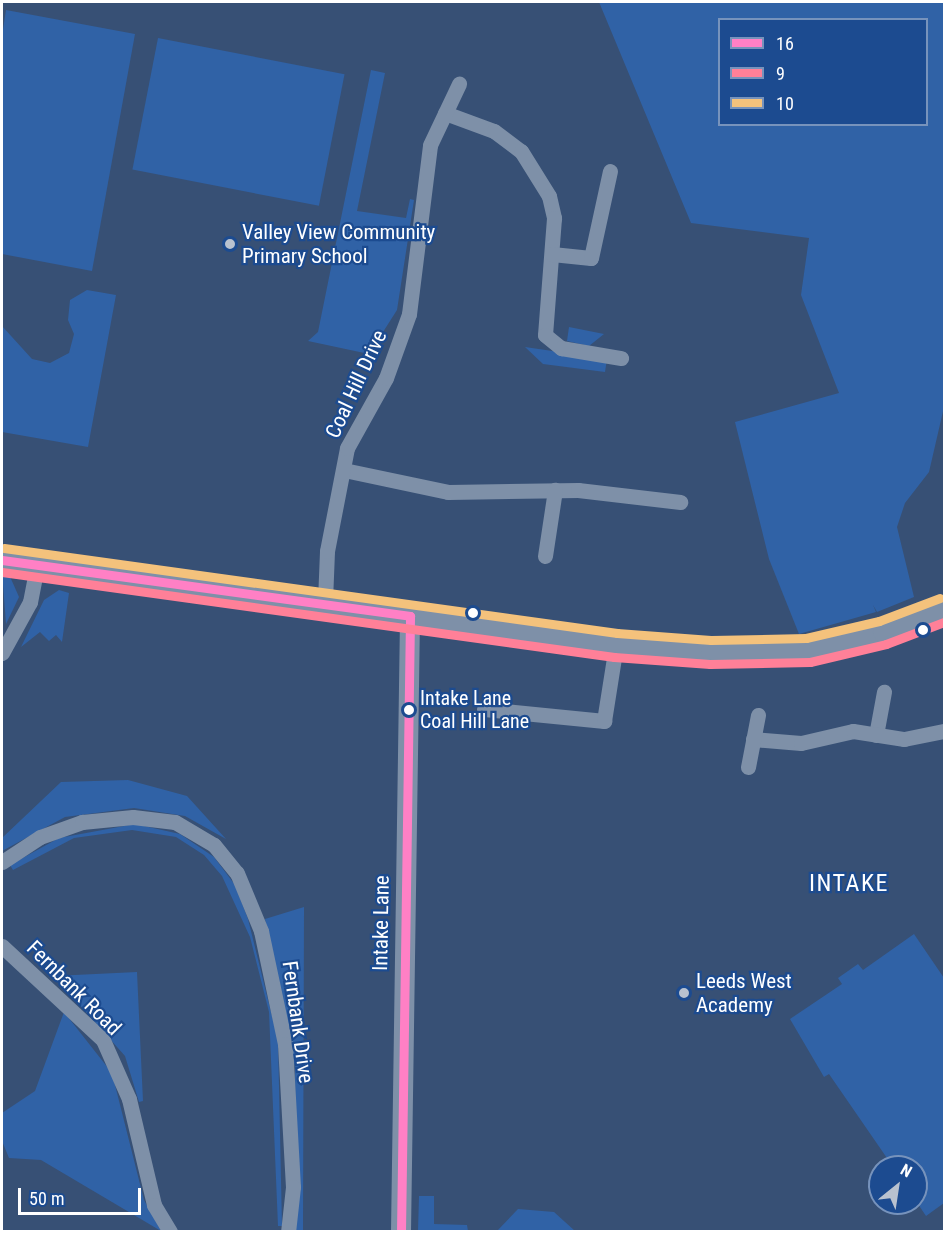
<!DOCTYPE html>
<style>
body{margin:0}
#map{position:relative;width:946px;height:1233px;overflow:hidden;background:#375075;font-family:"Roboto Condensed",sans-serif}
div>[style]{position:absolute}
[style*='--x']{left:calc(var(--x)*1px);top:calc(var(--y)*1px);width:calc(var(--w)*1px);rotate:calc(var(--a)*1deg)}
.green>*{inset:0;background:#3062a6;transform-origin:0 0}
.minor>*{height:15px;margin:-7.5px;padding:0 7.5px;transform-origin:7.5px;border-radius:7.5px;background:#7e90a8}
.tertiary>*{height:20px;margin:-10px;padding:0 10px;transform-origin:10px;border-radius:10px;background:#7e90a8}
.bus-1>*{height:9px;margin:-4.5px;padding:0 4.5px;transform-origin:4.5px;border-radius:4.5px;background:#ff80c5}
.bus-2>*{height:9px;margin:-4.5px;padding:0 4.5px;transform-origin:4.5px;border-radius:4.5px;background:#ff8098}
.bus-3>*{height:9px;margin:-4.5px;padding:0 4.5px;transform-origin:4.5px;border-radius:4.5px;background:#f4c27c}
.dots>*{width:16px;height:16px;translate:-50% -50%;box-sizing:border-box;border:3px solid #1c4b90;border-radius:50%}
span{translate:-50% -50%;white-space:nowrap;text-align:center;line-height:1.15;-webkit-text-stroke:4.5px #1c4b90;paint-order:stroke}
.bus-label{font-size:20px;color:#fff}
.left{translate:0 -50%;text-align:left}
.poi-label{font-size:21px;color:#fff}
.street-label{font-size:21px;color:#fff}
.quarter-label{font-size:24px;color:#fff;letter-spacing:1.5px}
.frame{position:absolute;inset:0;border:3px solid #fff;pointer-events:none}
.legend{position:absolute;left:718px;top:18px;width:210px;height:108px;box-sizing:border-box;background:#1c4b90;border:2px solid #7793bc;margin:0;padding:8px 10px;list-style:none;font-size:18px;color:#fff}
.legend li{display:flex;align-items:center;gap:12px;height:30px}
.legend b{width:30px;border:2px solid #7793bc}
.north{position:absolute;left:868px;top:1155px;width:60px;height:60px;box-sizing:border-box;background:#1c4b90;border:2px solid #7793bc;border-radius:50%;rotate:30deg;font-size:16px;font-weight:700;line-height:24px;text-align:center;color:#fff}
.north::after{content:'';display:block;margin:auto;width:21px;height:27px;background:#b9c2cf;clip-path:polygon(50% 0,100% 100%,50% 72%,0 100%)}
.scale{position:absolute;left:18px;top:1188px;width:123px;height:27px;box-sizing:border-box;border:3px solid #fff;border-top:0;padding-left:8px;font-size:18px;line-height:21px;white-space:nowrap;color:#fff;-webkit-text-stroke:4px #1c4b90;paint-order:stroke}
</style>
<div id="map">
<div class="green">
<i style="clip-path:polygon(evenodd,599px 2px,944px 2px,944px 407px,929px 472px,905px 503px,897px 527px,914px 597px,877px 612px,873px 605px,876px 612px,799px 634px,769px 559px,735px 422px,839px 393px,801px 295px,809px 238px,691px 223px,599px 2px,720px 20px,926px 20px,926px 124px,720px 124px,720px 20px)"></i>
<i style="clip-path:polygon(6px 10px,135px 34px,92px 271px,2px 254px,2px 36px)"></i>
<i style="left:158px;top:38px;width:190px;height:134px;rotate:11deg"></i>
<i style="clip-path:polygon(371px 70px,385px 73px,357px 211px,406px 218px,410px 199px,414px 200px,397px 310px,369px 354px,308px 341px,318px 332px)"></i>
<i style="clip-path:polygon(87px 290px,116px 295px,88px 447px,2px 432px,2px 326px,32px 359px,50px 363px,69px 353px,74px 334px,68px 320px,70px 300px)"></i>
<i style="clip-path:polygon(569px 327px,604px 334px,589px 346px,567px 341px)"></i>
<i style="clip-path:polygon(525px 347px,607px 359px,605px 372px,543px 364px)"></i>
<i style="clip-path:polygon(2px 571px,8px 572px,19px 597px,6px 624px)"></i>
<i style="clip-path:polygon(59px 590px,69px 593px,62px 642px,56px 635px,49px 641px,40px 632px,21px 647px,44px 600px)"></i>
<i style="clip-path:polygon(128px 780px,187px 796px,226px 839px,185px 816px,134px 808px,65px 817px,2px 851px,2px 838px,61px 782px)"></i>
<i style="clip-path:polygon(135px 824px,180px 834px,214px 857px,235px 885px,248px 919px,278px 1040px,282px 1226px,278px 1226px,269px 1012px,250px 937px,222px 876px,204px 855px,176px 837px,132px 830px,74px 838px,13px 870px,10px 865px,59px 838px)"></i>
<i style="clip-path:polygon(304px 907px,303px 1231px,296px 1231px,295px 1067px,265px 919px)"></i>
<i style="clip-path:polygon(914px 934px,944px 978px,944px 1203px,926px 1216px,916px 1201px,916px 1167px,887px 1167px,889px 1161px,829px 1074px,824px 1077px,790px 1019px,842px 984px,838px 978px,858px 964px,863px 970px)"></i>
<i style="clip-path:polygon(137px 972px,143px 1101px,139px 1102px,125px 1056px,54px 976px)"></i>
<i style="clip-path:polygon(64px 1012px,112px 1073px,144px 1200px,161px 1231px,41px 1160px,9px 1158px,2px 1141px,2px 1113px,35px 1091px)"></i>
<i style="clip-path:polygon(419px 1196px,434px 1196px,434px 1224px,467px 1225px,468px 1231px,418px 1231px)"></i>
<i style="clip-path:polygon(518px 1209px,554px 1212px,575px 1231px,497px 1231px)"></i>
</div>
<div class="minor">
<i style="--x:445;--y:113;--w:52;--a:20.2"></i>
<i style="--x:494;--y:131;--w:34;--a:37"></i>
<i style="--x:521;--y:151;--w:53;--a:58.1"></i>
<i style="--x:549;--y:196;--w:23;--a:77"></i>
<i style="--x:554;--y:218;--w:117;--a:94.4"></i>
<i style="--x:545;--y:335;--w:21;--a:39"></i>
<i style="--x:561;--y:348;--w:61;--a:9.5"></i>
<i style="--x:552;--y:254;--w:39;--a:6"></i>
<i style="--x:591;--y:258;--w:89;--a:-77.7"></i>
<i style="--x:344;--y:470;--w:106;--a:11.9"></i>
<i style="--x:448;--y:492;--w:130;--a:-0.9"></i>
<i style="--x:578;--y:490;--w:103;--a:6.7"></i>
<i style="--x:545;--y:556;--w:67;--a:-81.4"></i>
<i style="--x:325;--y:601;--w:50;--a:-87.7"></i>
<i style="--x:327;--y:551;--w:105;--a:-79"></i>
<i style="--x:347;--y:448;--w:80;--a:-60.9"></i>
<i style="--x:386;--y:378;--w:68;--a:-70.2"></i>
<i style="--x:409;--y:314;--w:170;--a:-82.9"></i>
<i style="--x:430;--y:145;--w:68;--a:-64.6"></i>
<i style="--x:2;--y:653;--w:58;--a:-61.2"></i>
<i style="--x:30;--y:602;--w:38;--a:-79"></i>
<i style="--x:484;--y:709;--w:121;--a:5.7"></i>
<i style="--x:604;--y:721;--w:77;--a:-81"></i>
<i style="--x:876;--y:735;--w:44;--a:-79.5"></i>
<i style="--x:753;--y:739;--w:48;--a:4.8"></i>
<i style="--x:801;--y:743;--w:53;--a:-13"></i>
<i style="--x:853;--y:731;--w:52;--a:8.9"></i>
<i style="--x:904;--y:739;--w:41;--a:-11.3"></i>
<i style="--x:748;--y:767;--w:53;--a:-79.1"></i>
<i style="--x:2;--y:862;--w:45;--a:-33.3"></i>
<i style="--x:40;--y:837;--w:45;--a:-19.7"></i>
<i style="--x:82;--y:822;--w:51;--a:-5.6"></i>
<i style="--x:133;--y:817;--w:42;--a:6.8"></i>
<i style="--x:175;--y:822;--w:45;--a:30.5"></i>
<i style="--x:214;--y:845;--w:36;--a:51"></i>
<i style="--x:237;--y:873;--w:63;--a:67.5"></i>
<i style="--x:261;--y:931;--w:116;--a:78"></i>
<i style="--x:285;--y:1044;--w:143;--a:86.8"></i>
<i style="--x:293;--y:1187;--w:45;--a:96.3"></i>
<i style="--x:2;--y:946;--w:138;--a:42.9"></i>
<i style="--x:103;--y:1040;--w:64;--a:66.2"></i>
<i style="--x:129;--y:1099;--w:109;--a:76.7"></i>
<i style="--x:154;--y:1205;--w:31;--a:59"></i>
</div>
<div class="tertiary">
<i style="--x:2;--y:560;--w:620;--a:7.88"></i>
<i style="--x:616;--y:645;--w:95;--a:4.2"></i>
<i style="--x:711;--y:652;--w:97;--a:-1.2"></i>
<i style="--x:808;--y:650;--w:77;--a:-13.5"></i>
<i style="--x:883;--y:632;--w:65;--a:-20.7"></i>
<i style="--x:401;--y:1232;--w:616;--a:-89.16"></i>
</div>
<div class="bus-1">
<i style="--x:2;--y:560;--w:412;--a:7.8"></i>
<i style="--x:401;--y:1232;--w:616;--a:-89.16"></i>
</div>
<div class="bus-2">
<i style="--x:2;--y:572;--w:618;--a:7.91"></i>
<i style="--x:614;--y:657;--w:96;--a:4.2"></i>
<i style="--x:710;--y:664;--w:100;--a:-1.1"></i>
<i style="--x:810;--y:662;--w:78;--a:-13.3"></i>
<i style="--x:886;--y:644;--w:62;--a:-20.8"></i>
</div>
<div class="bus-3">
<i style="--x:4;--y:548;--w:619;--a:7.89"></i>
<i style="--x:617;--y:633;--w:94;--a:4.3"></i>
<i style="--x:711;--y:640;--w:95;--a:-1.2"></i>
<i style="--x:806;--y:638;--w:75;--a:-13.1"></i>
<i style="--x:879;--y:621;--w:65;--a:-20.7"></i>
</div>
<div class="dots">
<i style="left:230px;top:244px;background:#b9c2cf"></i>
<i style="left:473px;top:613px;background:#fff"></i>
<i style="left:923px;top:630px;background:#fff"></i>
<i style="left:409px;top:710px;background:#fff"></i>
<i style="left:684px;top:993px;background:#b9c2cf"></i>
</div>
<div class="bus-label">
<span class="left" style="left:420px;top:710px">Intake Lane<br>Coal Hill Lane</span>
</div>
<div class="poi-label">
<span class="left" style="left:242px;top:244px">Valley View Community<br>Primary School</span>
<span class="left" style="left:696px;top:993px">Leeds West<br>Academy</span>
</div>
<div class="street-label">
<span style="left:356px;top:384px;rotate:-65deg">Coal Hill Drive</span>
<span style="left:381px;top:923px;rotate:-89deg">Intake Lane</span>
<span style="left:74px;top:988px;rotate:45deg">Fernbank Road</span>
<span style="left:298px;top:1022px;rotate:82deg">Fernbank Drive</span>
</div>
<div class="quarter-label">
<span style="left:849px;top:884px">INTAKE</span>
</div>
<div class="frame"></div>
<ul class="legend">
<li><b style="height:8px;background:#ff80c5"></b>16</li>
<li><b style="height:8px;background:#ff8098"></b>9</li>
<li><b style="height:8px;background:#f4c27c"></b>10</li>
</ul>
<div class="north">N</div>
<div class="scale">50 m</div>
</div>
